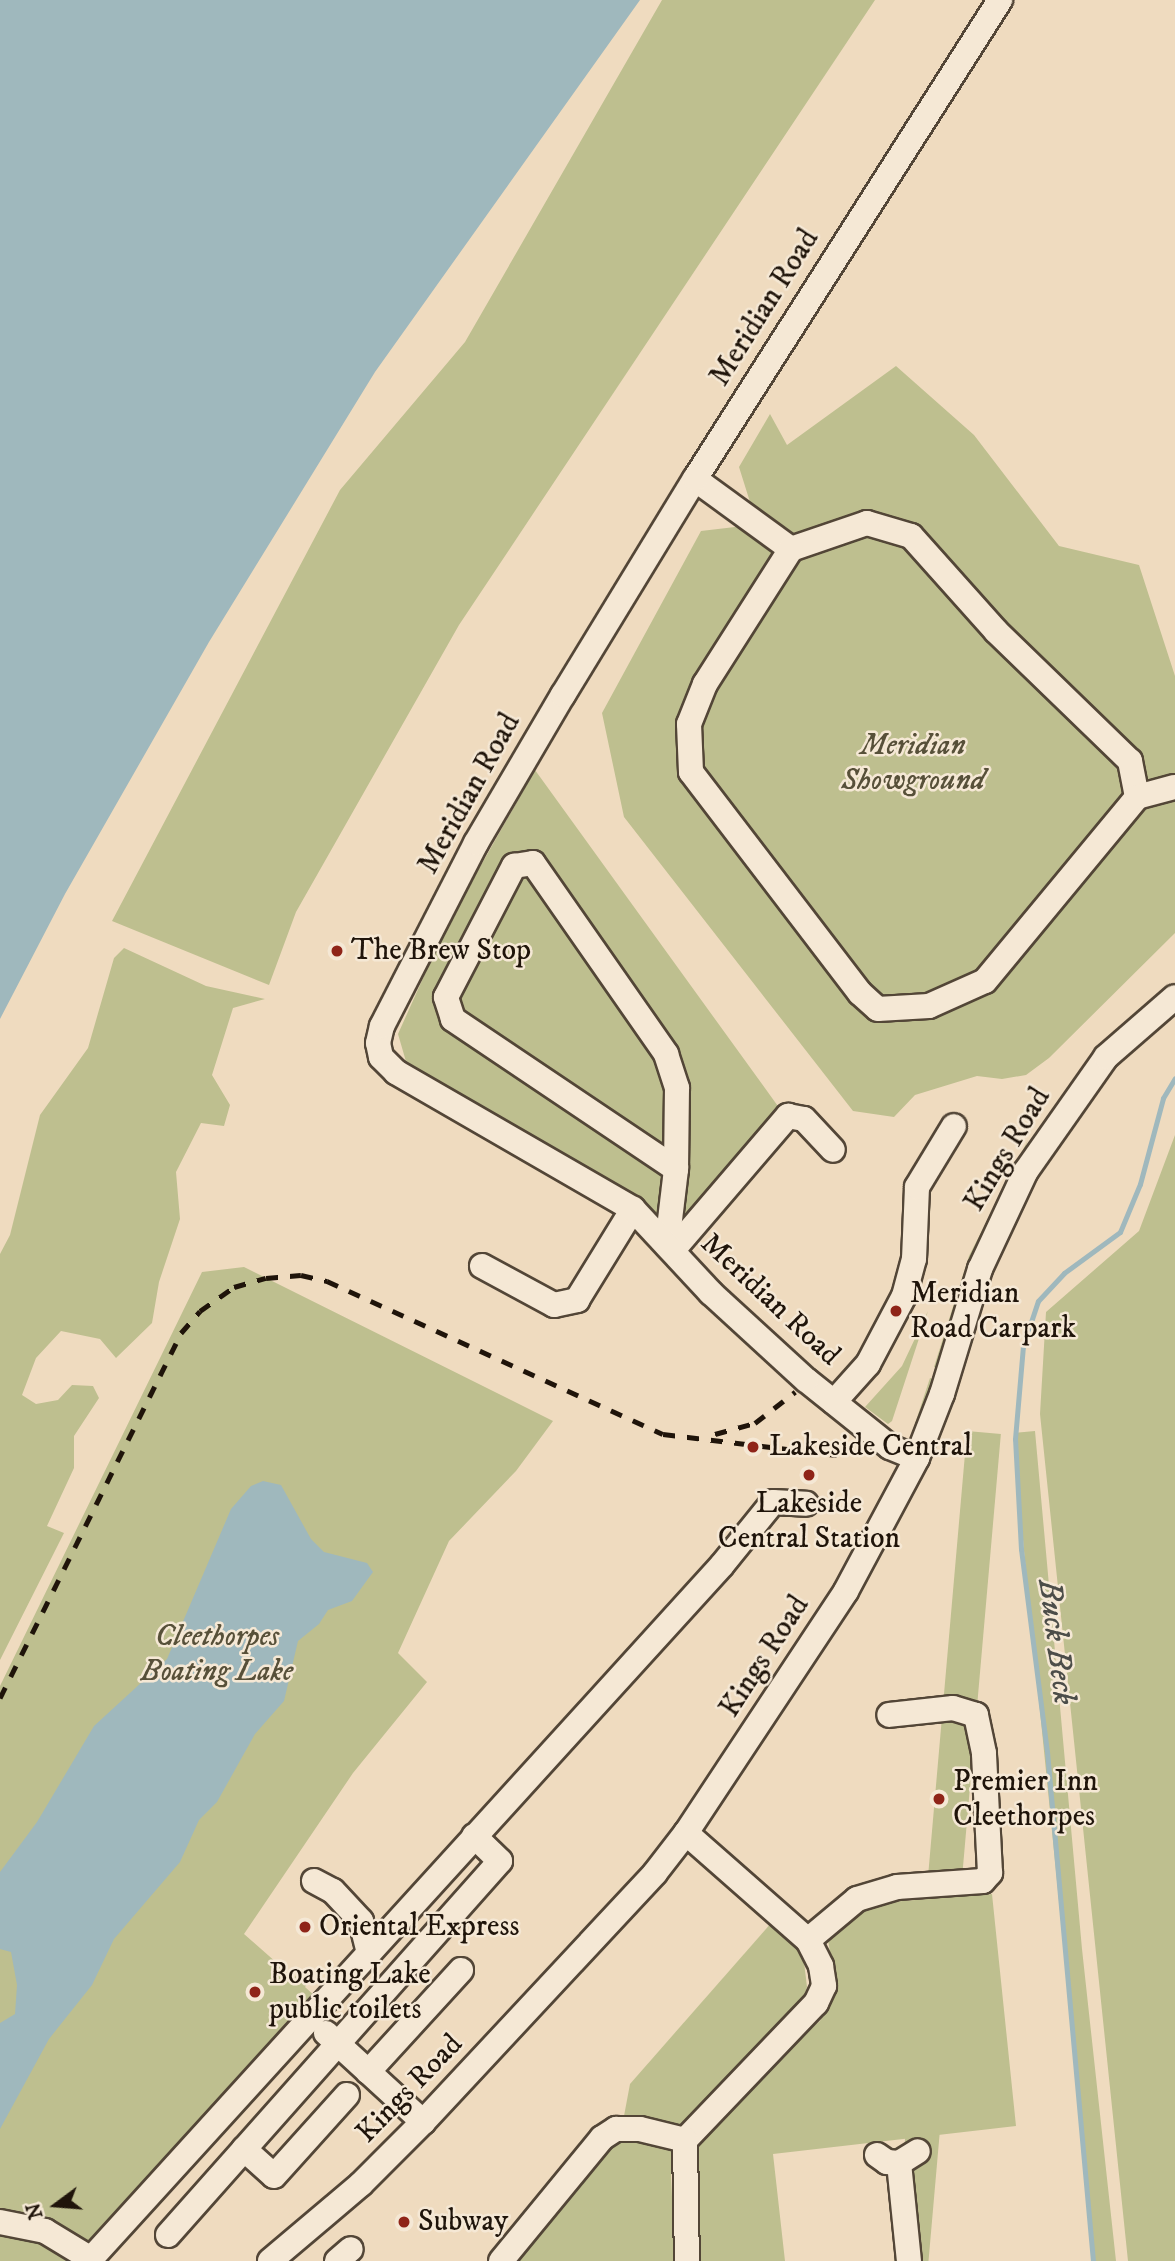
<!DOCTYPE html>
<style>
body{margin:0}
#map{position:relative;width:1175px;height:2261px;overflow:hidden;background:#efdbbf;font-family:"IM FELL DW Pica",serif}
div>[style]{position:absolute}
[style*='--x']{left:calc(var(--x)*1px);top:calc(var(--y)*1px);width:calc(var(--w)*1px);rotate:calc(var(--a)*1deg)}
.green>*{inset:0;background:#bebf8f;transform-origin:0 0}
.water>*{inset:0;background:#9fb8bd}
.stream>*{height:5px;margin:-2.5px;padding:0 2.5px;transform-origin:2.5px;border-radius:2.5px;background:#9fb8bd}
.roads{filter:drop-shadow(2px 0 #534637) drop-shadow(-2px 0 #534637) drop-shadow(0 2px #534637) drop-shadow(0 -2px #534637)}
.minor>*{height:24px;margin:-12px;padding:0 12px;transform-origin:12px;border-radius:12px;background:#f5e8d5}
.rail>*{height:5px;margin-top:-2.5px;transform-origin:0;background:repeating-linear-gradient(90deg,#1f140a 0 12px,transparent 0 24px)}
.dots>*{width:19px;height:19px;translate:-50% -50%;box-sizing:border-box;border:4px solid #f5e8d5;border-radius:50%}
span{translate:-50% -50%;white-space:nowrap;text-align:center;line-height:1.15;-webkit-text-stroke:5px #f5e8d5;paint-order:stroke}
.street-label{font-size:30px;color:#1f140a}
.park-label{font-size:30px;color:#575039;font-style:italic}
.poi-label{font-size:30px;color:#1f140a}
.left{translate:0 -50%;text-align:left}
.water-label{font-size:32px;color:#4c4d49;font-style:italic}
.north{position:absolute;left:21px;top:2170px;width:70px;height:70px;-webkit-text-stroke:5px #f5e8d5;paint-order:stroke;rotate:254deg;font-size:19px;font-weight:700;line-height:28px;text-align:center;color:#1f140a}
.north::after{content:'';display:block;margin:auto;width:24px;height:32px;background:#1f140a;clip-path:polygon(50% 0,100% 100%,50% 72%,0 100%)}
</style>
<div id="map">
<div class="green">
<i style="clip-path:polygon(662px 0,875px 0,459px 625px,296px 912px,269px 985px,112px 921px,340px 490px,465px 342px)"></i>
<i style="clip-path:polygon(896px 366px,974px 435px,1059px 546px,1139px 565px,1175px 676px,1175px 933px,1049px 1058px,1026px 1075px,1002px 1079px,977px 1076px,915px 1095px,894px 1117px,853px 1111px,624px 817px,602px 713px,701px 531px,735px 527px,750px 502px,739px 467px,770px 414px,787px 445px)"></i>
<i style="clip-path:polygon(535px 770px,780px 1109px,682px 1229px,515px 1125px,407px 1065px,398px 1034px,446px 927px)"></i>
<i style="clip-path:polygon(124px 948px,206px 986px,265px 999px,233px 1008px,212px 1075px,230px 1105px,224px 1126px,201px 1123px,176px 1172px,180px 1219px,159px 1282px,152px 1323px,116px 1358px,100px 1339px,61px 1331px,36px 1358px,22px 1395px,36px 1404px,58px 1400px,72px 1385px,93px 1386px,99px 1398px,74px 1436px,74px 1468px,47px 1526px,64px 1533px,0 1660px,0 1254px,10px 1235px,40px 1115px,88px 1048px,114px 958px)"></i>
<i style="clip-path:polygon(1175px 1135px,1175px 2261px,1128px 2261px,1040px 1414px,1046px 1312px,1139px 1231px)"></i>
<i style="clip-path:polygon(1028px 1140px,942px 1370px,934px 1367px,969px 1256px)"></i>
<i style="clip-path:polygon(244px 1267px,553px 1421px,516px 1471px,449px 1541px,398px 1653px,427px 1682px,353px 1773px,244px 1934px,294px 1978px,300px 1971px,310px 1980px,305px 1987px,316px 1997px,77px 2261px,0 2261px,0 1686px,202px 1272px)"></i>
<i style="clip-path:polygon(928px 1311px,892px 1421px,888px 1424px,865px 1407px,902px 1366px)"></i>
<i style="clip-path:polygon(930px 1378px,939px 1381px,910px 1439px)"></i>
<i style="left:967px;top:1431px;width:34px;height:834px;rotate:5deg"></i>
<i style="clip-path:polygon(1035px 1431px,1082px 1949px,1116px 2261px,1095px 2261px,1024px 1551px,1014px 1433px)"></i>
<i style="clip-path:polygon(992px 1894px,1016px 2126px,773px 2154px,785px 2261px,693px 2261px,693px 2146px,786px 2049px,820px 2021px,830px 2000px,832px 1964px,828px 1940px,837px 1926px,859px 1908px,877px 1903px)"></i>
<i style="clip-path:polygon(772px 1922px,794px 1944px,804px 1962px,807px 1987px,802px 2002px,683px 2125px,624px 2116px,630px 2084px)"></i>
<i style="clip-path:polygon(627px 2136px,677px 2151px,671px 2175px,675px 2261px,507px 2261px,607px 2143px)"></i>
</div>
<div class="water">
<i style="clip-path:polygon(0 0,640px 0,375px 372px,209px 642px,65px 894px,0 1019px)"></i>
<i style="clip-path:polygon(263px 1481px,281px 1485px,311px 1539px,324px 1552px,367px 1563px,373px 1572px,352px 1601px,328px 1610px,319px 1624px,298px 1641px,284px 1701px,255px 1734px,217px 1802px,199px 1820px,180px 1862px,114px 1939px,92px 1985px,49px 2039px,0 2129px,0 2023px,15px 2014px,17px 1985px,11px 1952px,0 1949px,0 1872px,37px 1822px,94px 1726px,167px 1659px,231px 1509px,251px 1486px)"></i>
</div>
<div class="stream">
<i style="--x:1093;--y:2261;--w:511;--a:-95.16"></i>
<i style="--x:1047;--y:1752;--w:205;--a:-97.3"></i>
<i style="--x:1021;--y:1549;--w:110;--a:-93.1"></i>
<i style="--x:1015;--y:1439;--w:93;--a:-85.1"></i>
<i style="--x:1023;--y:1346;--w:47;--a:-71.6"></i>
<i style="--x:1038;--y:1301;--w:38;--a:-47"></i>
<i style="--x:1064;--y:1273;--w:69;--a:-36.2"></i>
<i style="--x:1120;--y:1232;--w:52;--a:-67.4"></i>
<i style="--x:1140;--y:1184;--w:89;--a:-75"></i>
<i style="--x:1163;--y:1098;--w:23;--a:-59"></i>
</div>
<div class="roads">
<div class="minor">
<i style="--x:695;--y:479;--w:119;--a:36.1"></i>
<i style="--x:1137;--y:797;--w:37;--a:-101"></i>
<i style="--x:1130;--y:761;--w:187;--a:-135.9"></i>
<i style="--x:996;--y:631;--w:127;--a:-131.8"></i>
<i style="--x:911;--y:536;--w:46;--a:-163.5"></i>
<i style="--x:867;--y:523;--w:80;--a:161.1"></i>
<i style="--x:791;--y:549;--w:160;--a:122.5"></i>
<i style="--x:705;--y:684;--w:43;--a:111.8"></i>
<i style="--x:689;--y:724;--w:48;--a:87.6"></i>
<i style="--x:691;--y:772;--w:278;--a:52.6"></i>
<i style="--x:860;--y:993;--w:24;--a:42"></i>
<i style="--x:878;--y:1009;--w:51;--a:-3.4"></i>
<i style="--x:929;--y:1006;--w:61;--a:-24.1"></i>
<i style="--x:985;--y:981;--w:239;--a:-50.4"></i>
<i style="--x:1137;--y:797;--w:39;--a:-15"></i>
<i style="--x:667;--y:1245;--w:77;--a:-83.2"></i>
<i style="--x:676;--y:1169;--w:269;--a:-146.1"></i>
<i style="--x:453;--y:1019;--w:23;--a:-108"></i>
<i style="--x:446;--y:997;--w:148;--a:-62.6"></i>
<i style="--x:514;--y:866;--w:19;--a:-9"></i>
<i style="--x:533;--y:863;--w:233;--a:55.1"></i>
<i style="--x:666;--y:1054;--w:36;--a:72"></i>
<i style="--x:677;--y:1088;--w:81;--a:90.7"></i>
<i style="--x:673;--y:1250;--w:177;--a:-49.4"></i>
<i style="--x:788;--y:1116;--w:16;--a:11"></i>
<i style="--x:804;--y:1119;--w:42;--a:46.9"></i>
<i style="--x:482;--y:1266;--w:82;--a:28.4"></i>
<i style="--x:554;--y:1305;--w:24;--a:-12"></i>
<i style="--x:577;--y:1300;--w:107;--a:-58.4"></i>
<i style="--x:834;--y:1402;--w:51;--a:-48.2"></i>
<i style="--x:868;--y:1364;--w:77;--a:-62.1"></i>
<i style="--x:904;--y:1296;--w:38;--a:-75"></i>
<i style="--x:914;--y:1259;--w:72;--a:-87.6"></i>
<i style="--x:917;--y:1187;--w:71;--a:-58.8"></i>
<i style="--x:917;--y:1458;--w:29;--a:-158"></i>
<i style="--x:890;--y:1447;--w:107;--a:-141.4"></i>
<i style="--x:806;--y:1380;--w:129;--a:-137.5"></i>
<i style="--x:711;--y:1293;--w:115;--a:-132.9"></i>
<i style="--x:633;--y:1209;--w:274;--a:-150"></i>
<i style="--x:396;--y:1072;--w:21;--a:-135"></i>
<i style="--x:381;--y:1057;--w:14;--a:-102"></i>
<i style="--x:378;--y:1043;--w:17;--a:-77"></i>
<i style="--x:382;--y:1026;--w:206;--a:-62.8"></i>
<i style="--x:476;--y:843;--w:172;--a:-59.6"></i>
<i style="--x:563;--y:695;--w:253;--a:-58.6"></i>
<i style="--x:695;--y:479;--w:568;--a:-57.51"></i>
<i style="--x:686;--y:1833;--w:162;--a:41.3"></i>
<i style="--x:808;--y:1940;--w:29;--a:63"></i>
<i style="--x:821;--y:1966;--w:20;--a:81"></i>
<i style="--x:824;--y:1986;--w:19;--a:115"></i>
<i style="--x:816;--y:2003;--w:190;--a:133.7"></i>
<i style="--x:685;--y:2140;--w:121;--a:89.1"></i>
<i style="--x:314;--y:1881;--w:21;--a:28"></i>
<i style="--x:333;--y:1891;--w:41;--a:47"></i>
<i style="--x:361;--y:1921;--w:33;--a:76"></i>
<i style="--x:808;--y:1940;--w:64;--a:-39.9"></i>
<i style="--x:857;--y:1899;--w:42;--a:-16.7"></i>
<i style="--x:897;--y:1887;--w:86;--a:-4"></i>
<i style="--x:983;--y:1881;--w:11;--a:-49"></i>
<i style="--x:990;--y:1873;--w:120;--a:-92.9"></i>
<i style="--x:984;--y:1753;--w:39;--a:-102"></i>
<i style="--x:976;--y:1715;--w:24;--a:-163"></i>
<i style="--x:953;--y:1708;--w:64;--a:173.8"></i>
<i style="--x:326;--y:2033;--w:132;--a:42.5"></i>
<i style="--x:368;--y:2072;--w:138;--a:-47.6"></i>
<i style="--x:244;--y:2149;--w:40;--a:42"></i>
<i style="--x:274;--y:2176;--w:109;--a:-48"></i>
<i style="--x:877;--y:2155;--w:12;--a:35"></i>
<i style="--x:887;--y:2162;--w:12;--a:5"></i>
<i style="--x:899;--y:2163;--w:22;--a:-32"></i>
<i style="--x:899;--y:2163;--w:99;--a:84.2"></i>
<i style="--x:0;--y:2222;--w:46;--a:11.3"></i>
<i style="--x:45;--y:2231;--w:54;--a:31.3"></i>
<i style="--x:168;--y:2235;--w:500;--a:-48.4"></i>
<i style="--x:500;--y:1861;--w:36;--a:-136"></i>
<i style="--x:89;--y:2261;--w:941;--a:-47.71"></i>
<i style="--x:722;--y:1565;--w:81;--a:-51"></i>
<i style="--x:773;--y:1502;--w:33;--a:3"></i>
<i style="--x:270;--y:2261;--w:119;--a:-40.2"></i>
<i style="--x:361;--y:2184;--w:88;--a:-45"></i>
<i style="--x:423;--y:2122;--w:340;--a:-47"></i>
<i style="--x:655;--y:1873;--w:51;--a:-52.2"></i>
<i style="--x:686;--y:1833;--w:290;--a:-56.5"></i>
<i style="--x:846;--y:1591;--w:151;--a:-61.9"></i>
<i style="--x:917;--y:1458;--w:69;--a:-68.7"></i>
<i style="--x:942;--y:1394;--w:131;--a:-73.1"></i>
<i style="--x:980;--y:1269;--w:108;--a:-64.9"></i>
<i style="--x:1026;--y:1171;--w:139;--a:-54.9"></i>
<i style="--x:1106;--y:1057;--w:91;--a:-41"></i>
<i style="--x:337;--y:2261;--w:18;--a:-41"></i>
<i style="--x:501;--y:2261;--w:159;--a:-50.6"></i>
<i style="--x:602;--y:2138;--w:17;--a:-33"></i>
<i style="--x:616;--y:2129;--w:24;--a:0"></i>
<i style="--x:640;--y:2129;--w:46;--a:13.7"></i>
</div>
</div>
<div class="rail">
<i style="--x:715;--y:1434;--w:41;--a:-15.4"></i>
<i style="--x:755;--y:1423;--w:51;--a:-37.8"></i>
<i style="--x:0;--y:1698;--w:407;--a:-63.6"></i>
<i style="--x:181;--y:1333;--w:29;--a:-49"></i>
<i style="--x:200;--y:1311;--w:42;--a:-35.2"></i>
<i style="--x:234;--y:1287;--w:33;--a:-16"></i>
<i style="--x:266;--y:1278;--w:35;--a:-5"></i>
<i style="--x:301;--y:1275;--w:27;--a:13"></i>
<i style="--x:327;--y:1281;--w:369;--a:24.5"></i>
<i style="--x:663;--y:1434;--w:175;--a:6.9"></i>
</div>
<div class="dots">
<i style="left:337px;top:951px;background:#8f2418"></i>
<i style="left:896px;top:1311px;background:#8f2418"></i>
<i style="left:753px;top:1447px;background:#8f2418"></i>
<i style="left:809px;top:1475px;background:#8f2418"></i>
<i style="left:939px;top:1799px;background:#8f2418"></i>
<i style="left:305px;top:1927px;background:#8f2418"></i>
<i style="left:255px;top:1992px;background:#8f2418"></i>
<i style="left:404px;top:2222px;background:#8f2418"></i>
</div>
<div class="street-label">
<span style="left:765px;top:308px;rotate:-58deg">Meridian Road</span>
<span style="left:470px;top:794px;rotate:-61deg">Meridian Road</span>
<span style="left:1008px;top:1150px;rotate:-59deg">Kings Road</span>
<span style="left:770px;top:1300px;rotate:43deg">Meridian Road</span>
<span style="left:765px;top:1657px;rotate:-57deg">Kings Road</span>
<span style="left:410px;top:2089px;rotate:-46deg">Kings Road</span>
</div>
<div class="park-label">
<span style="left:913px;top:763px">Meridian<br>Showground</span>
<span style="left:217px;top:1654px">Cleethorpes<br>Boating Lake</span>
</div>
<div class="poi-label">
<span class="left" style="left:351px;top:951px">The Brew Stop</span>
<span class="left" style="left:910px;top:1311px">Meridian<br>Road Carpark</span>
<span class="left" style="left:769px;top:1447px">Lakeside Central</span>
<span style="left:809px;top:1521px">Lakeside<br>Central Station</span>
<span class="left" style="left:953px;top:1799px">Premier Inn<br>Cleethorpes</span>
<span class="left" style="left:319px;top:1927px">Oriental Express</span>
<span class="left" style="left:269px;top:1992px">Boating Lake<br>public toilets</span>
<span class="left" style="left:418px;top:2222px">Subway</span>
</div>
<div class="water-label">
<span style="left:1056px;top:1642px;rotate:83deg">Buck Beck</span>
</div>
<div class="north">N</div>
</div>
